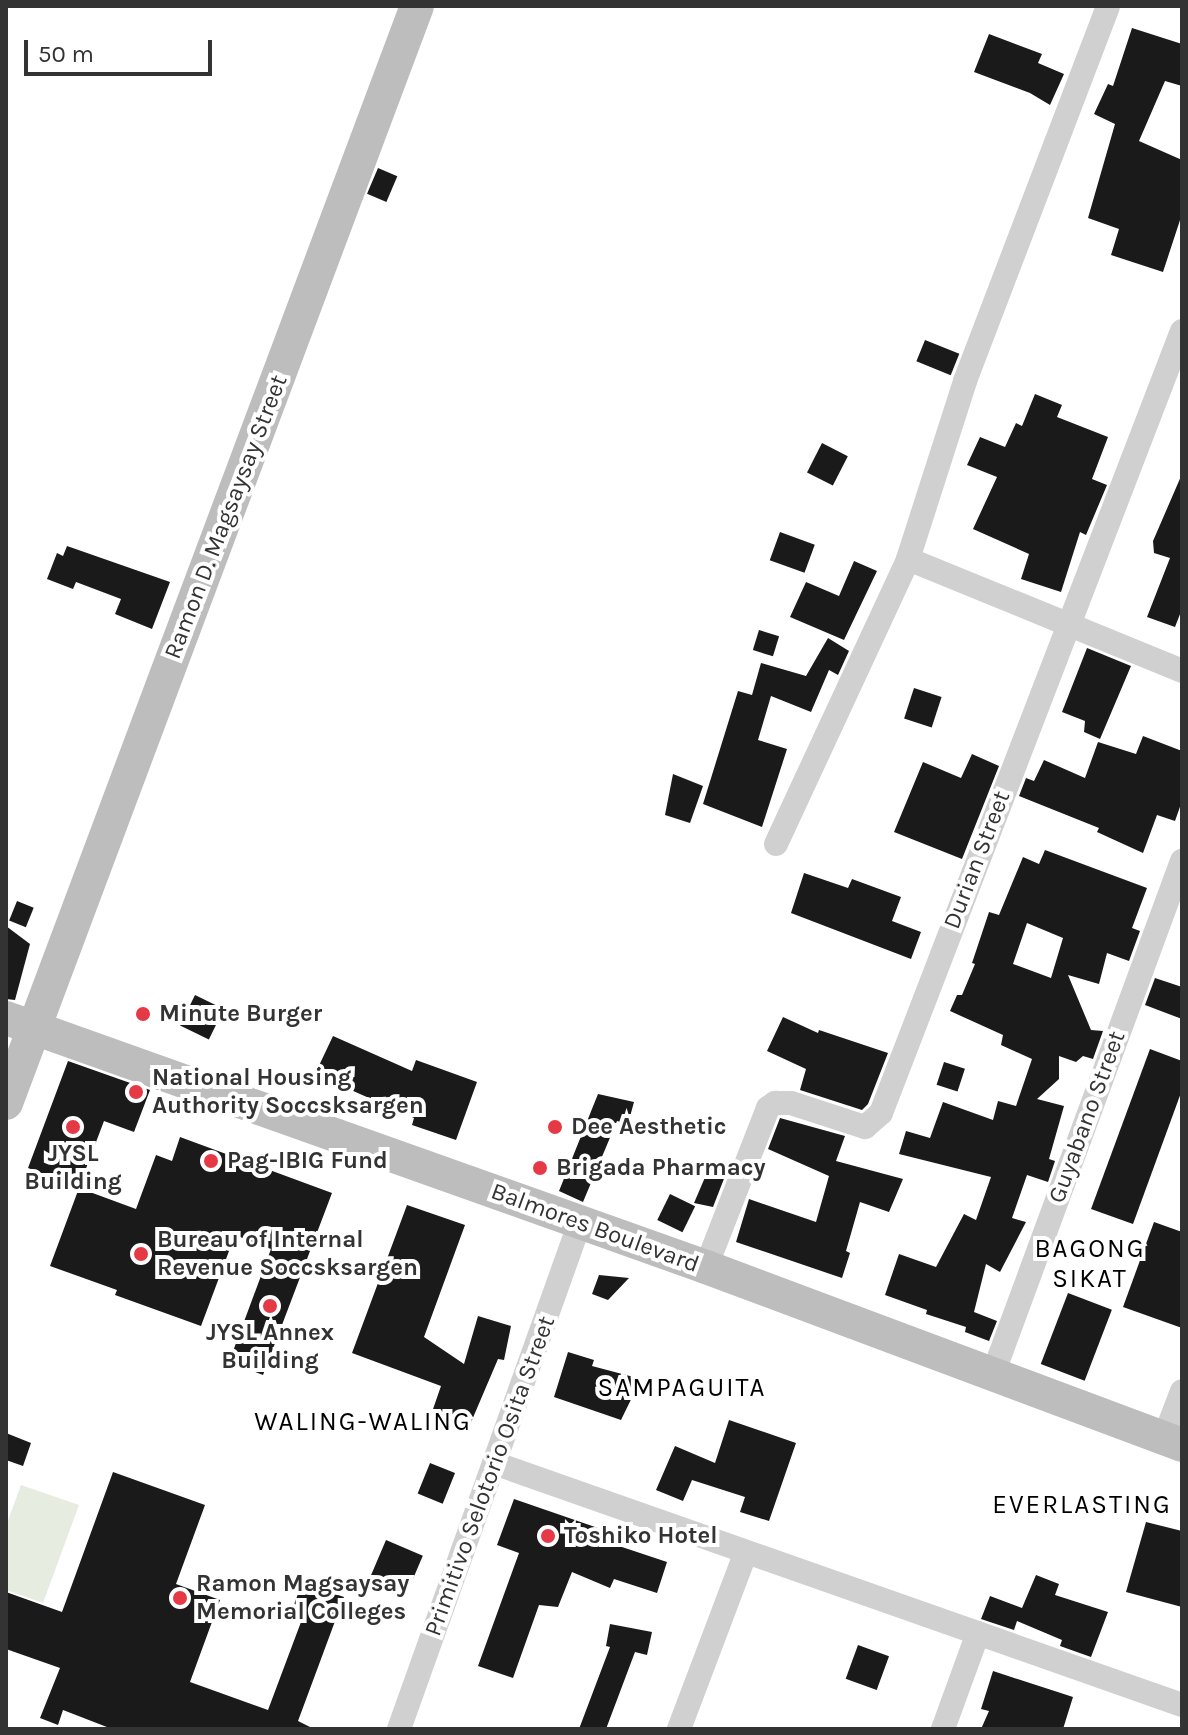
<!DOCTYPE html>
<style>
body{margin:0}
#map{position:relative;width:1188px;height:1735px;overflow:hidden;background:#fff;font-family:Karla,sans-serif}
div>[style]{position:absolute}
[style*='--x']{left:calc(var(--x)*1px);top:calc(var(--y)*1px);width:calc(var(--w)*1px);rotate:calc(var(--a)*1deg)}
.green>*{inset:0;background:#e6ecdf}
.building>*{inset:0;background:#1a1a1a;transform-origin:0 0}
.street>*{height:24px;margin:-12px;padding:0 12px;transform-origin:12px;border-radius:12px;background:#d0d0d0}
.secondary>*{height:34px;margin:-17px;padding:0 17px;transform-origin:17px;border-radius:17px;background:#bdbdbd}
.dots>*{width:22px;height:22px;translate:-50% -50%;box-sizing:border-box;border:4px solid #fff;border-radius:50%}
span{translate:-50% -50%;white-space:nowrap;text-align:center;line-height:1.15;-webkit-text-stroke:8px #fff;paint-order:stroke}
.street-label{font-size:24px;color:#333}
.poi-label{font-size:24px;color:#333;font-weight:700}
.left{translate:0 -50%;text-align:left}
.neighbourhood-label{font-size:26px;color:#000;letter-spacing:2px}
.frame{position:absolute;inset:0;border:8px solid #333;pointer-events:none}
.scale{position:absolute;left:24px;top:40px;width:188px;height:36px;box-sizing:border-box;border:4px solid #333;border-top:0;padding-left:10px;font-size:24px;line-height:28px;white-space:nowrap;color:#333;-webkit-text-stroke:6px #fff;paint-order:stroke}
</style>
<div id="map">
<div class="green">
<i style="clip-path:polygon(21px 1485px,79px 1505px,43px 1603px,6px 1590px,6px 1526px)"></i>
</div>
<div class="building">
<i style="clip-path:polygon(1132px 28px,1182px 44px,1182px 86px,1165px 81px,1139px 141px,1182px 160px,1182px 214px,1163px 272px,1111px 255px,1119px 229px,1088px 218px,1115px 124px,1094px 114px,1108px 84px,1113px 86px)"></i>
<i style="clip-path:polygon(989px 34px,1042px 54px,1038px 63px,1064px 74px,1050px 105px,1030px 93px,974px 72px)"></i>
<i style="left:378px;top:168px;width:21px;height:28px;rotate:23deg"></i>
<i style="left:925px;top:340px;width:37px;height:23px;rotate:22deg"></i>
<i style="clip-path:polygon(1035px 394px,1062px 405px,1057px 417px,1108px 437px,1092px 479px,1107px 485px,1086px 535px,1080px 532px,1061px 592px,1021px 579px,1029px 554px,973px 529px,997px 477px,967px 465px,980px 437px,1005px 447px,1016px 423px,1022px 426px)"></i>
<i style="left:822px;top:443px;width:29px;height:33px;rotate:27deg"></i>
<i style="clip-path:polygon(1182px 474px,1182px 609px,1175px 627px,1147px 617px,1170px 558px,1154px 553px,1153px 541px)"></i>
<i style="left:780px;top:532px;width:37px;height:30px;rotate:20deg"></i>
<i style="clip-path:polygon(67px 546px,170px 582px,152px 629px,115px 614px,121px 599px,76px 582px,73px 589px,47px 579px,57px 553px,63px 556px)"></i>
<i style="clip-path:polygon(854px 561px,877px 571px,844px 640px,790px 617px,806px 582px,839px 596px)"></i>
<i style="left:759px;top:630px;width:21px;height:21px;rotate:17deg"></i>
<i style="clip-path:polygon(828px 638px,849px 651px,838px 675px,829px 670px,811px 712px,771px 696px,758px 740px,787px 749px,762px 827px,703px 804px,738px 691px,752px 695px,761px 663px,806px 676px)"></i>
<i style="clip-path:polygon(1087px 648px,1131px 666px,1100px 739px,1084px 732px,1085px 721px,1062px 712px)"></i>
<i style="left:914px;top:688px;width:29px;height:32px;rotate:18deg"></i>
<i style="clip-path:polygon(1143px 736px,1182px 751px,1182px 801px,1175px 821px,1157px 815px,1143px 853px,1097px 832px,1099px 828px,1019px 796px,1026px 778px,1034px 781px,1044px 760px,1085px 778px,1098px 742px,1136px 754px)"></i>
<i style="clip-path:polygon(972px 754px,999px 766px,962px 859px,894px 832px,923px 762px,961px 778px)"></i>
<i style="clip-path:polygon(673px 774px,703px 786px,690px 823px,665px 815px)"></i>
<i style="clip-path:polygon(evenodd,1045px 850px,1147px 888px,1132px 928px,1140px 931px,1129px 961px,1107px 953px,1099px 984px,1068px 975px,1091px 1030px,1103px 1031px,1093px 1059px,1083px 1056px,1076px 1062px,1059px 1056px,1059px 1079px,1037px 1099px,1064px 1106px,1049px 1159px,1055px 1161px,1048px 1182px,1027px 1175px,1012px 1218px,1026px 1222px,1000px 1272px,986px 1264px,974px 1312px,997px 1321px,989px 1341px,965px 1332px,966px 1327px,926px 1314px,927px 1310px,885px 1295px,899px 1254px,936px 1267px,964px 1214px,976px 1220px,991px 1177px,899px 1154px,906px 1131px,930px 1138px,943px 1102px,993px 1120px,998px 1101px,1016px 1106px,1032px 1059px,1001px 1045px,1003px 1035px,950px 1011px,957px 995px,962px 995px,975px 964px,972px 963px,989px 912px,999px 915px,1023px 857px,1039px 864px,1045px 850px,1027px 923px,1063px 938px,1051px 978px,1013px 964px,1027px 923px)"></i>
<i style="clip-path:polygon(804px 873px,848px 888px,852px 879px,901px 897px,892px 921px,921px 932px,911px 959px,791px 913px)"></i>
<i style="left:17px;top:901px;width:18px;height:21px;rotate:22deg"></i>
<i style="clip-path:polygon(6px 926px,30px 944px,15px 1000px,6px 999px)"></i>
<i style="clip-path:polygon(1155px 978px,1182px 987px,1182px 1019px,1145px 1005px)"></i>
<i style="left:195px;top:995px;width:32px;height:34px;rotate:26deg"></i>
<i style="clip-path:polygon(783px 1017px,818px 1033px,819px 1030px,888px 1053px,868px 1104px,862px 1110px,800px 1090px,806px 1069px,767px 1051px)"></i>
<i style="clip-path:polygon(333px 1036px,412px 1071px,416px 1060px,477px 1082px,456px 1140px,412px 1125px,414px 1118px,315px 1074px)"></i>
<i style="clip-path:polygon(1150px 1049px,1182px 1061px,1182px 1090px,1133px 1224px,1091px 1209px)"></i>
<i style="clip-path:polygon(68px 1061px,150px 1090px,134px 1132px,104px 1121px,79px 1187px,28px 1168px)"></i>
<i style="left:944px;top:1062px;width:22px;height:24px;rotate:18deg"></i>
<i style="clip-path:polygon(598px 1094px,634px 1102px,628px 1124px,617px 1121px,583px 1202px,559px 1191px)"></i>
<i style="clip-path:polygon(780px 1118px,845px 1136px,836px 1161px,903px 1179px,889px 1212px,860px 1202px,846px 1251px,850px 1253px,842px 1278px,736px 1242px,749px 1199px,816px 1222px,829px 1176px,768px 1149px)"></i>
<i style="clip-path:polygon(180px 1137px,332px 1193px,263px 1375px,229px 1362px,271px 1249px,235px 1235px,201px 1326px,115px 1295px,117px 1290px,50px 1266px,79px 1188px,136px 1209px,156px 1155px,172px 1161px)"></i>
<i style="clip-path:polygon(709px 1168px,727px 1171px,713px 1207px,694px 1203px)"></i>
<i style="left:670px;top:1194px;width:28px;height:29px;rotate:26deg"></i>
<i style="clip-path:polygon(407px 1205px,465px 1225px,424px 1337px,464px 1364px,478px 1316px,511px 1326px,504px 1360px,498px 1359px,469px 1427px,432px 1412px,441px 1386px,352px 1353px)"></i>
<i style="clip-path:polygon(1154px 1222px,1182px 1232px,1182px 1328px,1123px 1307px)"></i>
<i style="clip-path:polygon(599px 1275px,629px 1278px,608px 1300px,592px 1294px)"></i>
<i style="left:1068px;top:1293px;width:47px;height:76px;rotate:21deg"></i>
<i style="clip-path:polygon(568px 1352px,594px 1360px,592px 1366px,641px 1379px,621px 1420px,554px 1397px)"></i>
<i style="clip-path:polygon(729px 1420px,796px 1443px,769px 1521px,740px 1512px,745px 1497px,692px 1480px,683px 1501px,656px 1490px,675px 1446px,715px 1463px)"></i>
<i style="clip-path:polygon(6px 1433px,31px 1443px,23px 1466px,6px 1460px)"></i>
<i style="left:430px;top:1463px;width:27px;height:33px;rotate:22deg"></i>
<i style="clip-path:polygon(113px 1472px,205px 1505px,176px 1584px,220px 1600px,190px 1682px,268px 1710px,301px 1622px,289px 1618px,302px 1583px,344px 1597px,298px 1721px,314px 1729px,112px 1729px,63px 1710px,58px 1725px,40px 1718px,60px 1668px,6px 1649px,6px 1592px,62px 1612px)"></i>
<i style="clip-path:polygon(514px 1499px,598px 1528px,595px 1538px,667px 1562px,657px 1593px,614px 1579px,610px 1588px,572px 1572px,558px 1607px,539px 1605px,513px 1678px,478px 1666px,519px 1553px,497px 1545px)"></i>
<i style="clip-path:polygon(1146px 1522px,1182px 1531px,1182px 1607px,1126px 1592px)"></i>
<i style="left:386px;top:1540px;width:40px;height:43px;rotate:23deg"></i>
<i style="clip-path:polygon(1036px 1575px,1059px 1584px,1055px 1595px,1108px 1612px,1091px 1657px,1060px 1646px,1062px 1640px,1017px 1621px,1014px 1630px,981px 1619px,990px 1596px,1022px 1608px)"></i>
<i style="clip-path:polygon(610px 1624px,652px 1632px,647px 1655px,635px 1652px,606px 1729px,579px 1729px,610px 1647px,606px 1646px)"></i>
<i style="left:858px;top:1645px;width:33px;height:36px;rotate:20deg"></i>
<i style="clip-path:polygon(993px 1671px,1073px 1697px,1063px 1729px,981px 1729px,989px 1711px,981px 1709px)"></i>
</div>
<div class="street">
<i style="--x:908;--y:559;--w:296;--a:22.2"></i>
<i style="--x:776;--y:844;--w:314;--a:-65.1"></i>
<i style="--x:908;--y:559;--w:187;--a:-72.2"></i>
<i style="--x:965;--y:381;--w:401;--a:-69.1"></i>
<i style="--x:706;--y:1267;--w:171;--a:-68.7"></i>
<i style="--x:768;--y:1108;--w:9;--a:-36"></i>
<i style="--x:775;--y:1103;--w:16;--a:0"></i>
<i style="--x:791;--y:1103;--w:78;--a:18"></i>
<i style="--x:865;--y:1127;--w:21;--a:-41"></i>
<i style="--x:881;--y:1113;--w:838;--a:-68.95"></i>
<i style="--x:993;--y:1374;--w:547;--a:-69.78"></i>
<i style="--x:1164;--y:1438;--w:50;--a:-69"></i>
<i style="--x:494;--y:1463;--w:729;--a:19.38"></i>
<i style="--x:399;--y:1729;--w:538;--a:-70.35"></i>
<i style="--x:679;--y:1729;--w:189;--a:-69.3"></i>
<i style="--x:943;--y:1729;--w:102;--a:-70"></i>
</div>
<div class="secondary">
<i style="--x:6;--y:1018;--w:743;--a:19.58"></i>
<i style="--x:706;--y:1267;--w:508;--a:20.5"></i>
<i style="--x:6;--y:1103;--w:1171;--a:-69.46"></i>
</div>
<div class="dots">
<i style="left:143px;top:1014px;background:#e63946"></i>
<i style="left:136px;top:1092px;background:#e63946"></i>
<i style="left:73px;top:1127px;background:#e63946"></i>
<i style="left:555px;top:1127px;background:#e63946"></i>
<i style="left:211px;top:1161px;background:#e63946"></i>
<i style="left:540px;top:1168px;background:#e63946"></i>
<i style="left:141px;top:1254px;background:#e63946"></i>
<i style="left:270px;top:1306px;background:#e63946"></i>
<i style="left:548px;top:1536px;background:#e63946"></i>
<i style="left:180px;top:1598px;background:#e63946"></i>
</div>
<div class="street-label">
<span style="left:226px;top:517px;rotate:-69deg">Ramon D. Magsaysay Street</span>
<span style="left:977px;top:860px;rotate:-69deg">Durian Street</span>
<span style="left:1087px;top:1117px;rotate:-70deg">Guyabano Street</span>
<span style="left:595px;top:1228px;rotate:20deg">Balmores Boulevard</span>
<span style="left:490px;top:1476px;rotate:-70deg">Primitivo Selotorio Osita Street</span>
</div>
<div class="poi-label">
<span class="left" style="left:159px;top:1014px">Minute Burger</span>
<span class="left" style="left:152px;top:1092px">National Housing<br>Authority Soccsksargen</span>
<span class="left" style="left:571px;top:1127px">Dee Aesthetic</span>
<span style="left:73px;top:1168px">JYSL<br>Building</span>
<span class="left" style="left:227px;top:1161px">Pag-IBIG Fund</span>
<span class="left" style="left:556px;top:1168px">Brigada Pharmacy</span>
<span class="left" style="left:157px;top:1254px">Bureau of Internal<br>Revenue Soccsksargen</span>
<span style="left:270px;top:1347px">JYSL Annex<br>Building</span>
<span class="left" style="left:564px;top:1536px">Toshiko Hotel</span>
<span class="left" style="left:196px;top:1598px">Ramon Magsaysay<br>Memorial Colleges</span>
</div>
<div class="neighbourhood-label">
<span style="left:1090px;top:1264px">BAGONG<br>SIKAT</span>
<span style="left:682px;top:1388px">SAMPAGUITA</span>
<span style="left:363px;top:1422px">WALING-WALING</span>
<span style="left:1082px;top:1505px">EVERLASTING</span>
</div>
<div class="frame"></div>
<div class="scale">50 m</div>
</div>
